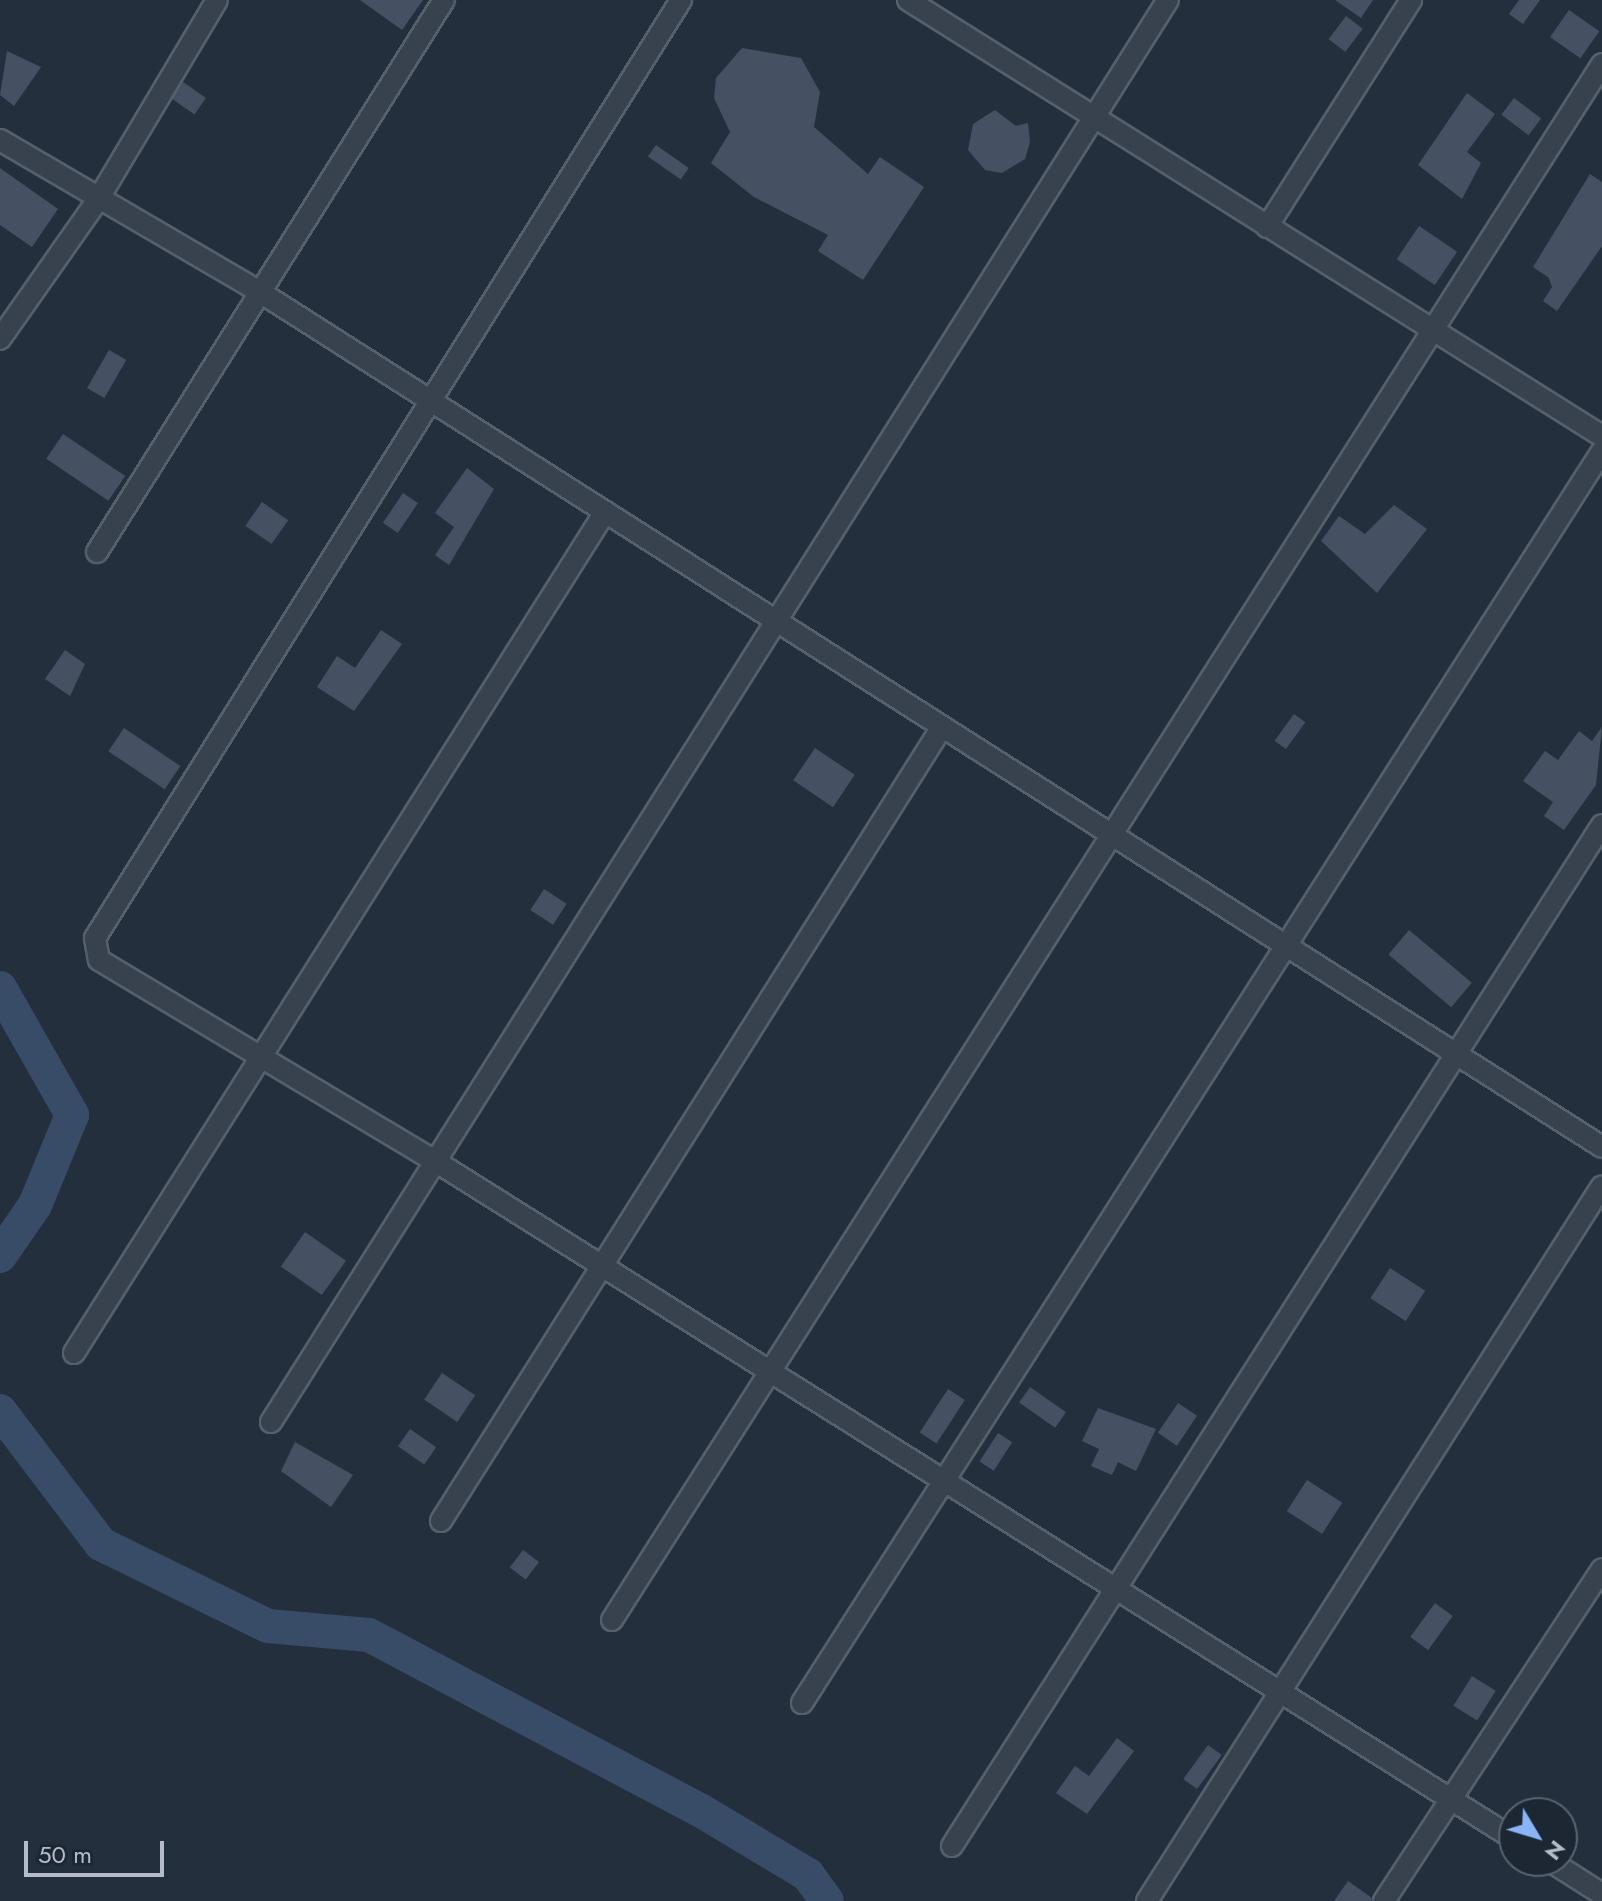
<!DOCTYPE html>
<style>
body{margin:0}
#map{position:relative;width:1602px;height:1901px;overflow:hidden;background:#242f3e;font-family:Jost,sans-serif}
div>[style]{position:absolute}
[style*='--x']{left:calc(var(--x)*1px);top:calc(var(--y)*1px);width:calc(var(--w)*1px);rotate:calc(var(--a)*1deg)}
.river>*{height:34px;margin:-17px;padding:0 17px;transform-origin:17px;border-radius:17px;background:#394c67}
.building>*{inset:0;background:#455162;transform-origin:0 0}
.roads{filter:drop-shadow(2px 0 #565f6c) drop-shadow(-2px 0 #565f6c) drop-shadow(0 2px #565f6c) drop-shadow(0 -2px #565f6c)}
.minor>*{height:20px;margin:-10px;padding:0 10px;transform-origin:10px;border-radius:10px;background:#38414e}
span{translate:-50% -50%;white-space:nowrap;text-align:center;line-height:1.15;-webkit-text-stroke:6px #1d2633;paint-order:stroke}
.north{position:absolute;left:1498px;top:1797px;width:80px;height:80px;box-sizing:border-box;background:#1d2633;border:2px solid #59626f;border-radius:50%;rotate:128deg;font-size:22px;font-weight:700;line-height:32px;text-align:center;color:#b4bcc9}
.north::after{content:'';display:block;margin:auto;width:28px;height:36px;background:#8ab4f8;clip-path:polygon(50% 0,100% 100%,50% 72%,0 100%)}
.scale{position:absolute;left:24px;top:1841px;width:140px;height:36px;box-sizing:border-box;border:4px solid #b4bcc9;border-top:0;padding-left:10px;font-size:24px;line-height:28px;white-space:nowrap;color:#b4bcc9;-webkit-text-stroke:6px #1d2633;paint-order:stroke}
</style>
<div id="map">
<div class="river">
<i style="--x:0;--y:988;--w:146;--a:60.4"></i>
<i style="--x:72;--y:1115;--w:97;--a:112.3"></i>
<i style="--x:35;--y:1205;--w:62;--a:124.5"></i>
<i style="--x:0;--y:1411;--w:167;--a:52.8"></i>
<i style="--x:101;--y:1544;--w:186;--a:26.2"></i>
<i style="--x:268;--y:1626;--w:101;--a:5.1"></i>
<i style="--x:369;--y:1635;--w:374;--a:27.9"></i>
<i style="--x:700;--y:1810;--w:126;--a:31"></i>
<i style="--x:808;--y:1875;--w:32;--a:54"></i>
</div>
<div class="building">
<i style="clip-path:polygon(360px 0,423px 0,402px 30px)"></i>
<i style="clip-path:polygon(1335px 0,1373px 0,1361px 18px)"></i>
<i style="clip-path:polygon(1519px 0,1540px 0,1523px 24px,1509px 14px)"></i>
<i style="left:1569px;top:10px;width:37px;height:33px;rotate:35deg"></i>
<i style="left:1346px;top:16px;width:21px;height:29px;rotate:37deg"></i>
<i style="clip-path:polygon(742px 48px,801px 58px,820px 92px,814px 127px,868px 174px,880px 157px,924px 187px,863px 280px,818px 251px,828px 235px,754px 197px,711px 163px,730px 132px,714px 98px,716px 78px)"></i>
<i style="clip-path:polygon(7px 51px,41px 67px,14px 106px,0 95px)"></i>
<i style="left:183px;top:82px;width:28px;height:20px;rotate:35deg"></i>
<i style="clip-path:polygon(1467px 93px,1495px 114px,1467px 152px,1481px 163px,1462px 199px,1418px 165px)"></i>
<i style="left:1514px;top:98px;width:34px;height:21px;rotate:37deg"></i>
<i style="clip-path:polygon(995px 110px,1016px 126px,1028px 123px,1030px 142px,1025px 159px,1002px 173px,985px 170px,968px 150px,973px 124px)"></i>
<i style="left:656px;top:145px;width:40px;height:14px;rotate:35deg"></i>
<i style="clip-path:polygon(0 168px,58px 209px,32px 247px,0 225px)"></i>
<i style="clip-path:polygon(1590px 174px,1602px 182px,1602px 246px,1557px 311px,1543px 301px,1552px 287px,1549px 278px,1533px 267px)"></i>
<i style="left:1419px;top:226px;width:46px;height:40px;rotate:34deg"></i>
<i style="left:109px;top:350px;width:20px;height:44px;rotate:30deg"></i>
<i style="left:63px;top:434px;width:75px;height:30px;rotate:34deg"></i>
<i style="clip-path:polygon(467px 468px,494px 489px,449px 565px,435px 555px,454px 527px,435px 513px)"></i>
<i style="left:403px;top:493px;width:18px;height:36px;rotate:34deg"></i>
<i style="left:262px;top:502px;width:32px;height:29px;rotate:35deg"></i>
<i style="clip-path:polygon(1394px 505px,1427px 529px,1377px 593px,1321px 541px,1339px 516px,1365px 534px)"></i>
<i style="clip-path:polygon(381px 630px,402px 644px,354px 711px,317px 687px,337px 656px,355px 668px)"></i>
<i style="clip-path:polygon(65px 650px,85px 664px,70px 696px,45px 679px)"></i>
<i style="left:1294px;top:714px;width:14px;height:33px;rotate:36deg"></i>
<i style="clip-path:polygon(1602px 727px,1596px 785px,1564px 830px,1544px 816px,1553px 802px,1523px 781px,1545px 751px,1558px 760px,1579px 731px,1592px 741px)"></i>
<i style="left:124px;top:728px;width:68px;height:28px;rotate:34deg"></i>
<i style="left:815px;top:748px;width:48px;height:39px;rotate:34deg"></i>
<i style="left:544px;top:889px;width:27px;height:25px;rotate:33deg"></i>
<i style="left:1409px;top:930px;width:82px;height:32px;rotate:40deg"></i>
<i style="left:305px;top:1232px;width:50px;height:42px;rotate:35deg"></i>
<i style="left:1390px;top:1268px;width:42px;height:36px;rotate:33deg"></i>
<i style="left:442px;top:1373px;width:40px;height:32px;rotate:34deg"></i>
<i style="left:1030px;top:1387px;width:44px;height:19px;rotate:35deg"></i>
<i style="left:948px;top:1389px;width:20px;height:52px;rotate:33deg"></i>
<i style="left:1178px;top:1403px;width:23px;height:36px;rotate:34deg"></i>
<i style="clip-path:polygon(1098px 1408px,1156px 1429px,1136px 1471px,1118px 1462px,1112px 1475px,1091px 1466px,1099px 1449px,1082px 1441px)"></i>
<i style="left:410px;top:1429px;width:32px;height:21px;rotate:35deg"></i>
<i style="left:998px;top:1433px;width:17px;height:34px;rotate:33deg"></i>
<i style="clip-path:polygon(295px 1442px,353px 1475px,331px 1507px,281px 1471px)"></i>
<i style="left:1307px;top:1480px;width:42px;height:37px;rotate:33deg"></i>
<i style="left:523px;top:1550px;width:20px;height:22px;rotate:37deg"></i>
<i style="left:1435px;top:1603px;width:22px;height:42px;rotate:36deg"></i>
<i style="left:1472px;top:1676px;width:28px;height:35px;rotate:32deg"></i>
<i style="clip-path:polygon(1117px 1738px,1134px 1751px,1087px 1814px,1056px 1793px,1075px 1766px,1089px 1776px)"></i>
<i style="left:1208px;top:1745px;width:17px;height:42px;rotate:36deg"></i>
<i style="clip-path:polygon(1348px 1881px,1372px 1898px,1371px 1901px,1334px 1901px)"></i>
</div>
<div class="roads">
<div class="minor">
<i style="--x:681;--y:0;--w:1106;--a:121.99"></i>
<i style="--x:95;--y:938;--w:22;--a:80"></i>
<i style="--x:99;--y:960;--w:392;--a:30.9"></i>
<i style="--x:435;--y:1161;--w:1274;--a:32.14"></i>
<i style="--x:908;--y:0;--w:820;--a:32.14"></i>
<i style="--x:0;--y:140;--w:301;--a:30.3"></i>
<i style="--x:260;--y:292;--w:1591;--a:32.5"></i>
<i style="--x:1267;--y:227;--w:269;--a:-57.6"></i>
<i style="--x:0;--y:339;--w:172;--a:-54.9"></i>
<i style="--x:99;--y:198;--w:230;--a:-59.2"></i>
<i style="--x:97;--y:552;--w:652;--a:-57.85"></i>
<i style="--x:74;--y:1353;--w:995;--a:-57.73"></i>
<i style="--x:271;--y:1422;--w:1681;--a:-57.76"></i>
<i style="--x:441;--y:1521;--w:939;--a:-57.75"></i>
<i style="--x:612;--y:1620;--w:1844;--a:-57.53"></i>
<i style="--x:802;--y:1703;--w:1486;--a:-57.42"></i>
<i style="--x:952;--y:1846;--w:1210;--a:-57.52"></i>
<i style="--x:1550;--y:1861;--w:62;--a:32.4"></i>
<i style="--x:1147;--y:1901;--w:847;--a:-57.53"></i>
<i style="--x:1384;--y:1901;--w:397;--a:-56.7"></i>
</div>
</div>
<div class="north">N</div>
<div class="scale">50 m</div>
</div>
